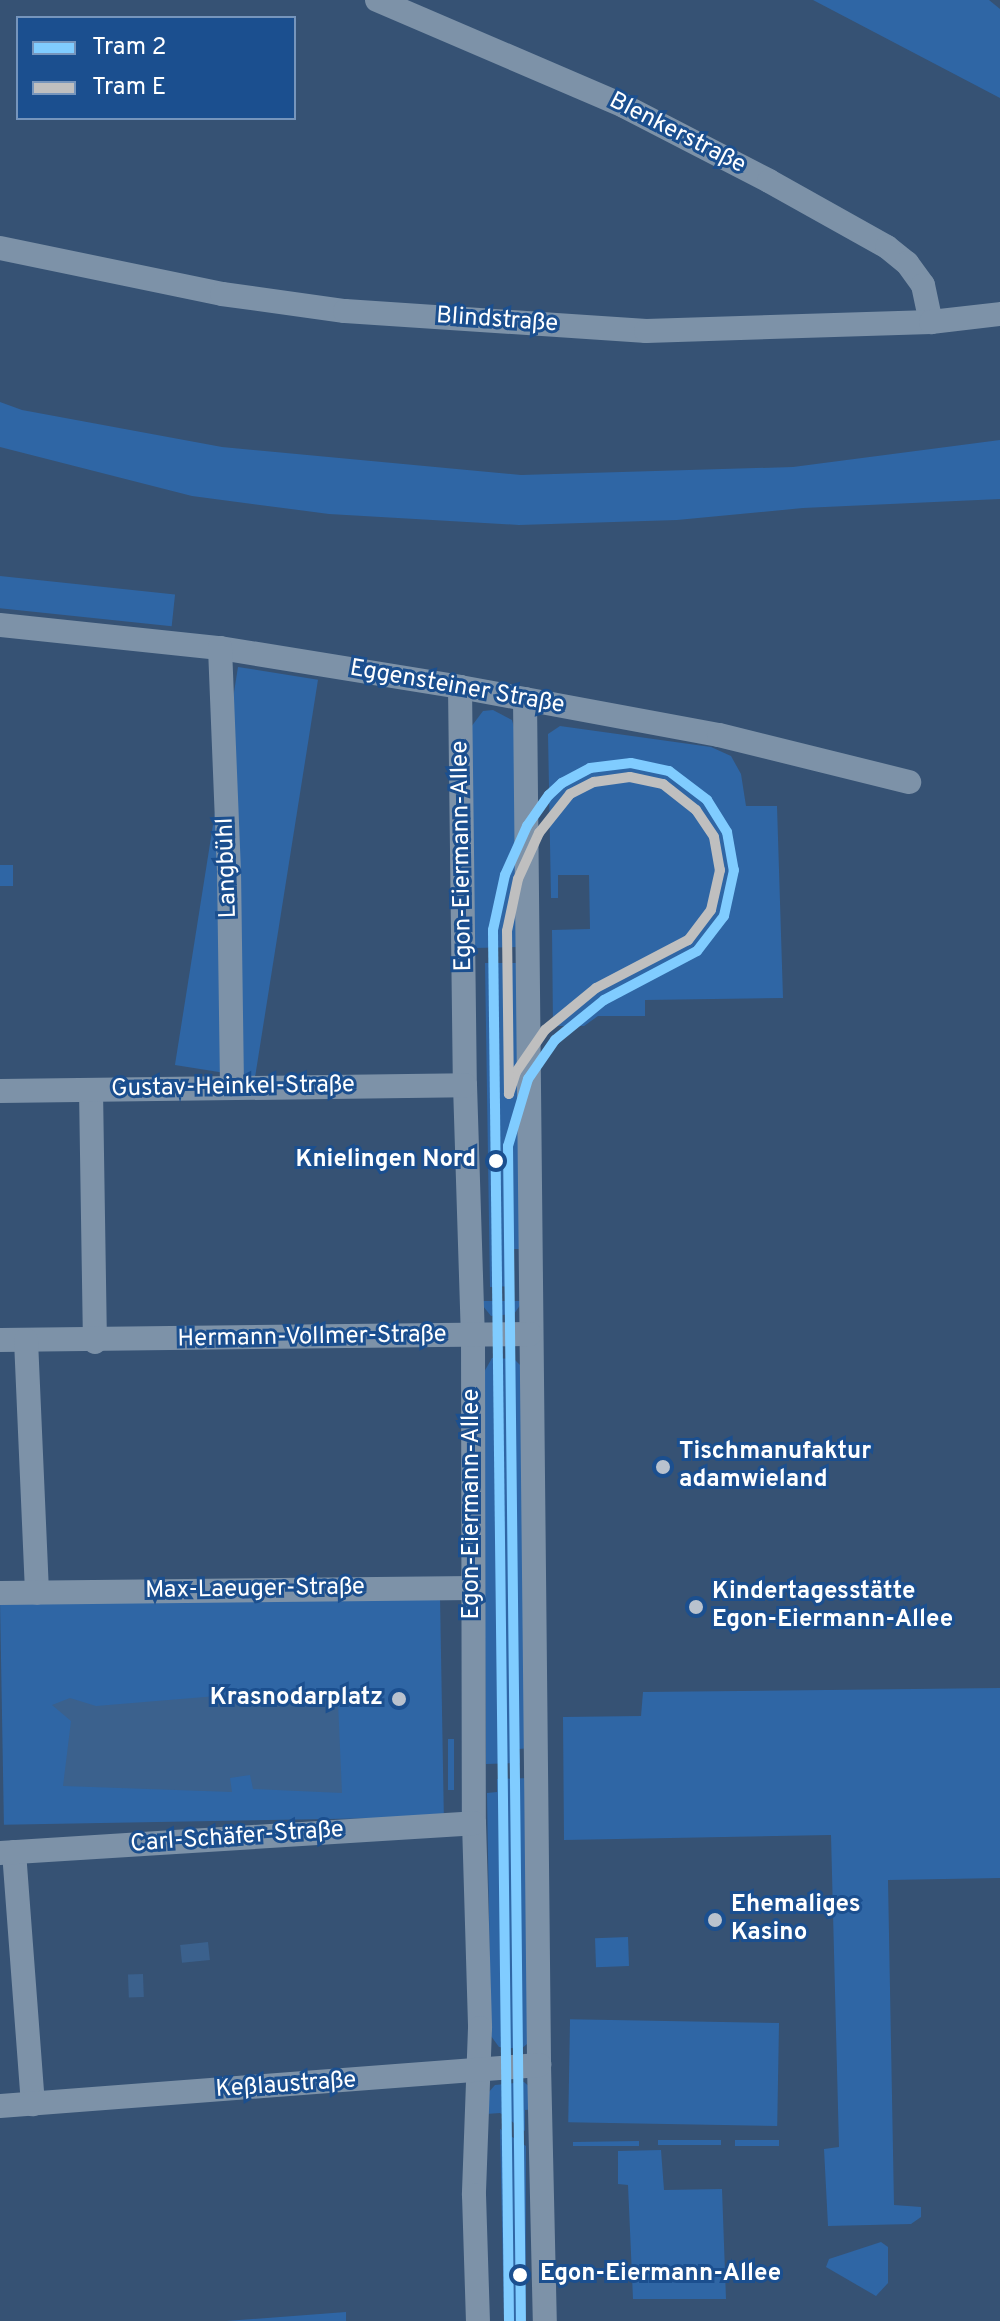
<!DOCTYPE html>
<meta charset="utf-8">
<style>
body{margin:0}
#map{position:relative;width:1000px;height:2321px;overflow:hidden;background:#365274;font-family:Overpass,sans-serif}
div>[style]{position:absolute}
[style*='--x']{left:calc(var(--x)*1px);top:calc(var(--y)*1px);width:calc(var(--w)*1px);rotate:calc(var(--a)*1deg)}
.green>*{inset:0;background:#2f66a5;transform-origin:0 0}
.water>*{inset:0;background:#3b618d;transform-origin:0 0}
.street>*{height:24px;margin:-12px;padding:0 12px;transform-origin:12px;border-radius:12px;background:#7d92a8}
.tram-1>*{height:10px;margin:-5px;padding:0 5px;transform-origin:5px;border-radius:5px;background:#80ccff}
.tram-2>*{height:10px;margin:-5px;padding:0 5px;transform-origin:5px;border-radius:5px;background:#bfbfbf}
.dots>*{width:22px;height:22px;translate:-50% -50%;box-sizing:border-box;border:4px solid #1b4f8f;border-radius:50%}
span{translate:-50% -50%;white-space:nowrap;text-align:center;line-height:1.15;-webkit-text-stroke:6px #1b4f8f;paint-order:stroke}
.street-label{font-size:24px;color:#fff}
.stop-label{font-size:24px;color:#fff;font-weight:700}
.right{translate:-100% -50%;text-align:right}
.left{translate:0 -50%;text-align:left}
.poi-label{font-size:24px;color:#fff;font-weight:700}
.legend{position:absolute;left:16px;top:16px;width:280px;height:104px;box-sizing:border-box;background:#1b4f8f;border:2px solid #7695bc;margin:0;padding:10px 14px;list-style:none;font-size:24px;color:#fff}
.legend li{display:flex;align-items:center;gap:16px;height:40px}
.legend b{width:40px;border:2px solid #7695bc}
</style>
<div id="map">
<div class="green">
<i style="clip-path:polygon(813px 0,989px 0,1000px 9px,1000px 98px)"></i>
<i style="clip-path:polygon(0 402px,22px 410px,222px 447px,521px 475px,793px 467px,1000px 440px,1000px 499px,803px 508px,677px 520px,519px 525px,329px 514px,192px 496px,0 447px)"></i>
<i style="left:0;top:576px;width:176px;height:32px;rotate:6deg"></i>
<i style="left:238px;top:667px;width:81px;height:403px;rotate:9deg"></i>
<i style="clip-path:polygon(493px 710px,512px 720px,515px 731px,519px 947px,473px 948px,471px 727px,483px 711px)"></i>
<i style="clip-path:polygon(560px 726px,711px 747px,731px 756px,741px 774px,746px 806px,777px 806px,783px 998px,645px 1000px,645px 1016px,598px 1016px,584px 1026px,553px 1026px,552px 930px,590px 929px,589px 875px,558px 875px,558px 898px,551px 898px,548px 734px)"></i>
<i style="left:13px;top:865px;width:21px;height:13px;rotate:90deg"></i>
<i style="clip-path:polygon(485px 963px,519px 963px,523px 1249px,512px 1249px,514px 1286px,490px 1287px)"></i>
<i style="clip-path:polygon(479px 1301px,523px 1301px,514px 1314px,491px 1316px)"></i>
<i style="clip-path:polygon(492px 1358px,514px 1359px,522px 1367px,530px 1748px,519px 1749px,520px 1763px,486px 1764px,483px 1374px)"></i>
<i style="left:440px;top:1596px;width:221px;height:440px;rotate:89deg"></i>
<i style="clip-path:polygon(1000px 1688px,1000px 1878px,888px 1880px,894px 2205px,921px 2207px,921px 2217px,911px 2224px,828px 2226px,824px 2149px,839px 2147px,831px 1835px,564px 1840px,563px 1717px,641px 1716px,643px 1692px)"></i>
<i style="left:448px;top:1739px;width:6px;height:51px"></i>
<i style="clip-path:polygon(530px 1778px,527px 2044px,521px 2049px,499px 2047px,491px 2036px,487px 1793px,497px 1792px,497px 1779px)"></i>
<i style="left:628px;top:1937px;width:29px;height:33px;rotate:88deg"></i>
<i style="left:779px;top:2023px;width:103px;height:209px;rotate:91deg"></i>
<i style="clip-path:polygon(524px 2082px,534px 2091px,537px 2109px,525px 2110px,525px 2131px,500px 2113px,486px 2114px,488px 2093px,495px 2085px)"></i>
<i style="clip-path:polygon(500px 2129px,526px 2146px,526px 2321px,504px 2321px)"></i>
<i style="left:721px;top:2140px;width:5px;height:63px;rotate:90deg"></i>
<i style="left:735px;top:2140px;width:44px;height:6px"></i>
<i style="clip-path:polygon(639px 2141px,639px 2146px,573px 2146px,573px 2142px)"></i>
<i style="clip-path:polygon(661px 2150px,664px 2190px,722px 2189px,726px 2299px,633px 2299px,628px 2185px,618px 2184px,618px 2151px)"></i>
<i style="clip-path:polygon(881px 2242px,888px 2247px,888px 2283px,876px 2296px,826px 2267px,829px 2259px)"></i>
<i style="clip-path:polygon(346px 2312px,346px 2321px,226px 2321px)"></i>
</div>
<div class="water">
<i style="clip-path:polygon(229px 1695px,338px 1702px,342px 1793px,253px 1789px,250px 1775px,230px 1778px,232px 1792px,63px 1786px,71px 1721px,52px 1705px,70px 1698px,96px 1706px)"></i>
<i style="left:208px;top:1942px;width:18px;height:28px;rotate:84deg"></i>
<i style="left:143px;top:1974px;width:23px;height:15px;rotate:88deg"></i>
</div>
<div class="street">
<i style="--x:377;--y:0;--w:269;--a:23.2"></i>
<i style="--x:624;--y:106;--w:163;--a:27.3"></i>
<i style="--x:769;--y:181;--w:135;--a:29.2"></i>
<i style="--x:887;--y:247;--w:26;--a:39"></i>
<i style="--x:907;--y:263;--w:27;--a:54"></i>
<i style="--x:923;--y:285;--w:38;--a:78"></i>
<i style="--x:0;--y:248;--w:227;--a:11.7"></i>
<i style="--x:222;--y:294;--w:124;--a:7.9"></i>
<i style="--x:345;--y:311;--w:302;--a:3.8"></i>
<i style="--x:646;--y:331;--w:285;--a:-1.8"></i>
<i style="--x:931;--y:322;--w:69;--a:-6.6"></i>
<i style="--x:0;--y:625;--w:221;--a:6"></i>
<i style="--x:220;--y:648;--w:243;--a:9.2"></i>
<i style="--x:460;--y:687;--w:263;--a:10.5"></i>
<i style="--x:719;--y:735;--w:196;--a:13.9"></i>
<i style="--x:220;--y:648;--w:223;--a:87.7"></i>
<i style="--x:229;--y:871;--w:217;--a:89.2"></i>
<i style="--x:460;--y:687;--w:398;--a:89.3"></i>
<i style="--x:465;--y:1085;--w:250;--a:88.2"></i>
<i style="--x:473;--y:1335;--w:488;--a:89.9"></i>
<i style="--x:474;--y:1823;--w:205;--a:88.3"></i>
<i style="--x:480;--y:2028;--w:167;--a:92.1"></i>
<i style="--x:474;--y:2195;--w:126;--a:88.2"></i>
<i style="--x:525;--y:699;--w:1366;--a:89.41"></i>
<i style="--x:539;--y:2065;--w:256;--a:88.7"></i>
<i style="--x:91;--y:1090;--w:252;--a:89.1"></i>
<i style="--x:0;--y:1091;--w:465;--a:-0.7"></i>
<i style="--x:0;--y:1340;--w:530;--a:-0.65"></i>
<i style="--x:26;--y:1340;--w:253;--a:87.5"></i>
<i style="--x:0;--y:1593;--w:473;--a:-0.6"></i>
<i style="--x:14;--y:1852;--w:253;--a:85.7"></i>
<i style="--x:0;--y:1853;--w:475;--a:-3.6"></i>
<i style="--x:0;--y:2106;--w:541;--a:-4.35"></i>
</div>
<div class="tram-1">
<i style="--x:509;--y:2321;--w:1391;--a:-90.66"></i>
<i style="--x:493;--y:930;--w:56;--a:-77.7"></i>
<i style="--x:505;--y:875;--w:54;--a:-65.8"></i>
<i style="--x:527;--y:826;--w:38;--a:-55"></i>
<i style="--x:549;--y:795;--w:18;--a:-43"></i>
<i style="--x:562;--y:783;--w:32;--a:-28"></i>
<i style="--x:590;--y:768;--w:41;--a:-7"></i>
<i style="--x:631;--y:763;--w:39;--a:12"></i>
<i style="--x:669;--y:771;--w:48;--a:37.3"></i>
<i style="--x:707;--y:800;--w:38;--a:58"></i>
<i style="--x:727;--y:832;--w:39;--a:80"></i>
<i style="--x:734;--y:870;--w:47;--a:102.3"></i>
<i style="--x:724;--y:916;--w:44;--a:127.6"></i>
<i style="--x:697;--y:951;--w:105;--a:152.2"></i>
<i style="--x:604;--y:1000;--w:63;--a:140.8"></i>
<i style="--x:555;--y:1040;--w:47;--a:124.7"></i>
<i style="--x:528;--y:1079;--w:70;--a:106.6"></i>
<i style="--x:508;--y:1146;--w:1175;--a:89.37"></i>
</div>
<div class="tram-2">
<i style="--x:630;--y:777;--w:34;--a:12"></i>
<i style="--x:663;--y:784;--w:42;--a:38.2"></i>
<i style="--x:696;--y:810;--w:32;--a:56"></i>
<i style="--x:714;--y:837;--w:34;--a:80"></i>
<i style="--x:720;--y:870;--w:41;--a:102.7"></i>
<i style="--x:711;--y:910;--w:38;--a:127"></i>
<i style="--x:688;--y:940;--w:104;--a:152.4"></i>
<i style="--x:596;--y:988;--w:66;--a:140.5"></i>
<i style="--x:545;--y:1030;--w:51;--a:124.6"></i>
<i style="--x:516;--y:1072;--w:23;--a:108"></i>
<i style="--x:509;--y:1094;--w:163;--a:-90.7"></i>
<i style="--x:507;--y:931;--w:53;--a:-78.1"></i>
<i style="--x:518;--y:879;--w:51;--a:-65.5"></i>
<i style="--x:539;--y:833;--w:50;--a:-51.5"></i>
<i style="--x:570;--y:794;--w:27;--a:-27"></i>
<i style="--x:594;--y:782;--w:36;--a:-8"></i>
</div>
<div class="dots">
<i style="left:496px;top:1161px;background:#fff"></i>
<i style="left:663px;top:1467px;background:#b9c2ce"></i>
<i style="left:696px;top:1607px;background:#b9c2ce"></i>
<i style="left:399px;top:1699px;background:#b9c2ce"></i>
<i style="left:715px;top:1920px;background:#b9c2ce"></i>
<i style="left:520px;top:2275px;background:#fff"></i>
</div>
<div class="street-label">
<span style="left:677px;top:134px;rotate:27deg">Blenkerstraße</span>
<span style="left:497px;top:321px;rotate:4deg">Blindstraße</span>
<span style="left:457px;top:688px;rotate:10deg">Eggensteiner Straße</span>
<span style="left:463px;top:856px;rotate:-91deg">Egon-Eiermann-Allee</span>
<span style="left:228px;top:868px;rotate:-92deg">Langbühl</span>
<span style="left:233px;top:1088px;rotate:-1deg">Gustav-Heinkel-Straße</span>
<span style="left:312px;top:1338px;rotate:-1deg">Hermann-Vollmer-Straße</span>
<span style="left:473px;top:1504px;rotate:-90deg">Egon-Eiermann-Allee</span>
<span style="left:255px;top:1590px;rotate:-1deg">Max-Laeuger-Straße</span>
<span style="left:237px;top:1838px;rotate:-4deg">Carl-Schäfer-Straße</span>
<span style="left:286px;top:2086px;rotate:-4deg">Keßlaustraße</span>
</div>
<div class="stop-label">
<span class="right" style="left:476px;top:1161px">Knielingen Nord</span>
<span class="left" style="left:540px;top:2275px">Egon-Eiermann-Allee</span>
</div>
<div class="poi-label">
<span class="left" style="left:679px;top:1467px">Tischmanufaktur<br>adamwieland</span>
<span class="left" style="left:712px;top:1607px">Kindertagesstätte<br>Egon-Eiermann-Allee</span>
<span class="right" style="left:383px;top:1699px">Krasnodarplatz</span>
<span class="left" style="left:731px;top:1920px">Ehemaliges<br>Kasino</span>
</div>
<ul class="legend">
<li><b style="height:10px;background:#80ccff"></b>Tram 2</li>
<li><b style="height:10px;background:#bfbfbf"></b>Tram E</li>
</ul>
</div>
